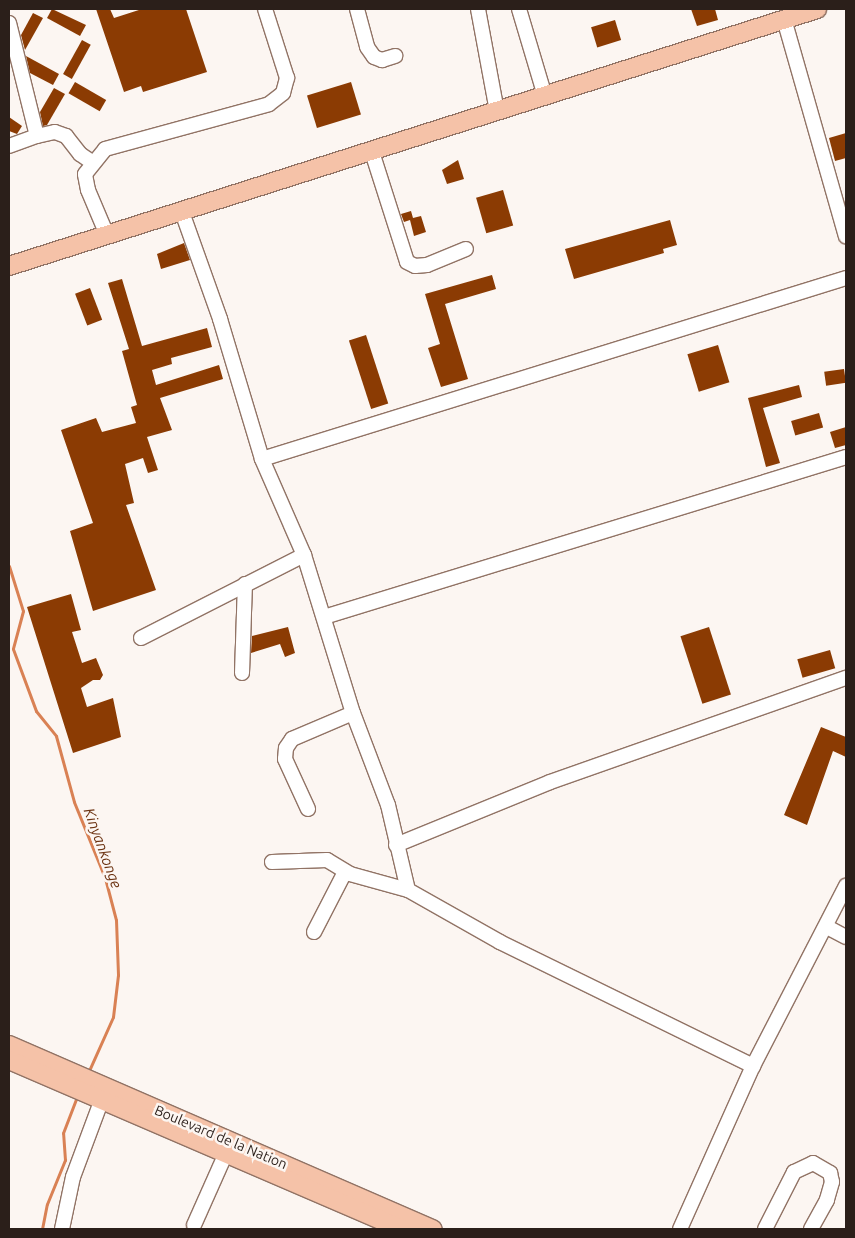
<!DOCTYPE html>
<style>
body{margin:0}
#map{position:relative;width:855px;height:1238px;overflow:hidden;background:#fcf6f2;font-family:Ubuntu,sans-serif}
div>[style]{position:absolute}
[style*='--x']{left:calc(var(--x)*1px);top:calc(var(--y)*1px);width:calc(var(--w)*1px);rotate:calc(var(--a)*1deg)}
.stream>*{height:3px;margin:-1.5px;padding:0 1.5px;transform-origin:1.5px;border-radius:1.5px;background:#d98154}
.building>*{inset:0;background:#8b3b03;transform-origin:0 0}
.roads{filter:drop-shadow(1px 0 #917365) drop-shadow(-1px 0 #917365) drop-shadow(0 1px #917365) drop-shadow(0 -1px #917365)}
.minor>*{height:14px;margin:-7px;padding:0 7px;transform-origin:7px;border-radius:7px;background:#fff}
.major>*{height:18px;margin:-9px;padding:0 9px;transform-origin:9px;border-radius:9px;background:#f5c2a8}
span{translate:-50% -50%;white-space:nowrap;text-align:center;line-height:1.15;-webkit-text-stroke:5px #fcf6f2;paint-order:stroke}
.street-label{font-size:14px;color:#2b1f1a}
.water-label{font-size:15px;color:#6c3312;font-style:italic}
.frame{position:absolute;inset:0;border:10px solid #2b1f1a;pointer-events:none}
</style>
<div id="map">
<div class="stream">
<i style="--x:9;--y:566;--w:47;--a:72.7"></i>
<i style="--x:23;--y:611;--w:39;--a:105"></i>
<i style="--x:13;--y:649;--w:66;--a:69.6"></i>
<i style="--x:36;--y:711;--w:32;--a:51"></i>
<i style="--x:56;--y:736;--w:68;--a:74.7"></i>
<i style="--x:74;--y:802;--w:82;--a:67.8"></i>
<i style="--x:105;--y:878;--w:43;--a:75.3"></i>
<i style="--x:116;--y:920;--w:55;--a:87.9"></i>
<i style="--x:118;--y:975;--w:42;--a:96.8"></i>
<i style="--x:113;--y:1017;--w:61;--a:114.1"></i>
<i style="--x:42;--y:1229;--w:25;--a:-79"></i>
<i style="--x:47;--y:1204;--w:48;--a:-67.8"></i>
<i style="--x:65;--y:1160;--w:27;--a:-94"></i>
<i style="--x:63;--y:1133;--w:42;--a:-69"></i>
</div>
<div class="building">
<i style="clip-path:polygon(52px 9px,86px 25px,80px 36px,47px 18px)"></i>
<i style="clip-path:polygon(96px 9px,110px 9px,114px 18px,142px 9px,186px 9px,207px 72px,143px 92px,141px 86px,124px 92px)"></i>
<i style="clip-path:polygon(691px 9px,715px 9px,718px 20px,697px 26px)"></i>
<i style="clip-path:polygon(33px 13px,43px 18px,25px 50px,21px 35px)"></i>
<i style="left:615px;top:20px;width:21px;height:25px;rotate:73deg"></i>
<i style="left:82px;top:40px;width:10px;height:39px;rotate:29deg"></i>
<i style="clip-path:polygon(26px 56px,59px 74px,53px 85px,30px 73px)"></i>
<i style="left:75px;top:82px;width:36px;height:13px;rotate:30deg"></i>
<i style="left:351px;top:82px;width:34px;height:46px;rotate:73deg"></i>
<i style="clip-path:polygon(54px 88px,65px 94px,47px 125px,43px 126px,40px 112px)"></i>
<i style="clip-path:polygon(9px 117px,22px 126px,17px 134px,9px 131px)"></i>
<i style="clip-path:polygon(846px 133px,846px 158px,835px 161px,829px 138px)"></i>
<i style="clip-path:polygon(458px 160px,464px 179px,447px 184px,442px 170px)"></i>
<i style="left:503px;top:190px;width:37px;height:28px;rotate:74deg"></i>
<i style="clip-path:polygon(411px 211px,413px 218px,421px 216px,426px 232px,414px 236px,410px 220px,404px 222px,401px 214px)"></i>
<i style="clip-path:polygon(670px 220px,677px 245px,663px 249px,664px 253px,574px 279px,565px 249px)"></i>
<i style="clip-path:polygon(184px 243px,190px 260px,161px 269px,157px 254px)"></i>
<i style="clip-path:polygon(492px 275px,496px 289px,445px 304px,468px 379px,441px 387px,428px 348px,440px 344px,425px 294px)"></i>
<i style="clip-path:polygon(122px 279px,142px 346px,207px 328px,212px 347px,171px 358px,172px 364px,152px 370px,156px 385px,219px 365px,223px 379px,160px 398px,172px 430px,147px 437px,158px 470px,148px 473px,143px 458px,125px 464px,134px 503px,126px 505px,156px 590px,93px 611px,70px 531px,93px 523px,61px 430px,96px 418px,102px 432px,136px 423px,131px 407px,137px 405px,122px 351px,129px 349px,108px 283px)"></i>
<i style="left:90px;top:288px;width:34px;height:16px;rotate:69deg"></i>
<i style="left:366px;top:335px;width:72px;height:18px;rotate:72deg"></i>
<i style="left:718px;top:345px;width:39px;height:32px;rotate:73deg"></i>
<i style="left:844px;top:369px;width:14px;height:20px;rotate:82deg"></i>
<i style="clip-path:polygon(799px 385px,802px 397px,763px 408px,780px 463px,766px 467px,748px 398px)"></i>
<i style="left:819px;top:413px;width:15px;height:29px;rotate:74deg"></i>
<i style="clip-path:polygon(846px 427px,846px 445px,835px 448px,830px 432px)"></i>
<i style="clip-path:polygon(71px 594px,81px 630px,72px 632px,82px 663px,96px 658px,103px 675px,100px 680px,93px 680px,81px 688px,87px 707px,113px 698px,121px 737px,73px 753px,27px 607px)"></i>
<i style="clip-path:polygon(288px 627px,295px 653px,285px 657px,280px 644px,251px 653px,252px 636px)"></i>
<i style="left:709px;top:627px;width:71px;height:30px;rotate:72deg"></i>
<i style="left:830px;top:650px;width:19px;height:34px;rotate:74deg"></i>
<i style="clip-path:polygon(821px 727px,846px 737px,846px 757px,833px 751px,807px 825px,784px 815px)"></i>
</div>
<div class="roads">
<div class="minor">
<i style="--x:357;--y:9;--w:39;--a:75"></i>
<i style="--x:367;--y:47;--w:12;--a:55"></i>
<i style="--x:374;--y:57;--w:9;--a:21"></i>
<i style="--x:382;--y:60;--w:14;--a:-17"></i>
<i style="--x:478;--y:9;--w:105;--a:79.5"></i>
<i style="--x:519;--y:9;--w:91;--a:73.4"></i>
<i style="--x:784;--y:19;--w:226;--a:74.1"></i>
<i style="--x:9;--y:23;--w:116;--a:76.1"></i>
<i style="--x:37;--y:136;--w:18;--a:-13"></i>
<i style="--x:55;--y:132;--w:12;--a:20"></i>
<i style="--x:66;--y:136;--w:23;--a:52"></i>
<i style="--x:80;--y:154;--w:14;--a:34"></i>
<i style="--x:9;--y:146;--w:30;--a:-20"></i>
<i style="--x:372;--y:152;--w:115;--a:72.3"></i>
<i style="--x:407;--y:262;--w:9;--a:27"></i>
<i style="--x:415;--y:266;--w:12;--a:-5"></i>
<i style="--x:427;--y:265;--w:42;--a:-22.3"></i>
<i style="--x:182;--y:212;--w:114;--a:70.4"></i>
<i style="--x:220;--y:319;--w:146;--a:73.3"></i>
<i style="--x:262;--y:459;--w:105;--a:66.4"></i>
<i style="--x:304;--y:555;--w:165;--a:72.8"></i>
<i style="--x:353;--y:713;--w:98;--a:69.2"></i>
<i style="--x:388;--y:805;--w:87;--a:76.8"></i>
<i style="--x:408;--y:890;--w:106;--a:29.5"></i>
<i style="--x:500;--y:942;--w:282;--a:26.1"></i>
<i style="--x:107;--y:235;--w:49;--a:-112.9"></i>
<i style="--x:88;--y:190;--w:16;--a:-101"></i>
<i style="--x:85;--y:174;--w:32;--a:-51"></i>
<i style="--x:105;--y:149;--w:170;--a:-15.3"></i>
<i style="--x:269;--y:104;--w:18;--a:-38"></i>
<i style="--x:283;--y:93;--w:16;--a:-75"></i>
<i style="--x:287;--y:78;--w:72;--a:-107.7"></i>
<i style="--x:262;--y:459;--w:611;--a:-17.22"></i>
<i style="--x:324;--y:617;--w:546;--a:-17.04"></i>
<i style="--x:141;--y:638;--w:183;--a:-27"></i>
<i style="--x:242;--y:673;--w:89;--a:-88.1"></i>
<i style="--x:308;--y:809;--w:55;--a:-114.7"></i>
<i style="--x:285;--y:759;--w:11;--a:-85"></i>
<i style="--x:286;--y:748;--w:11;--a:-56"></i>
<i style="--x:292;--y:739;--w:66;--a:-23.1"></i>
<i style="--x:396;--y:845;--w:166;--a:-22.2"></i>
<i style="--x:550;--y:782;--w:314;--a:-19.4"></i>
<i style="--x:272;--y:862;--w:55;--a:-2.1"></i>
<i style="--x:327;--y:860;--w:27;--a:31"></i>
<i style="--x:350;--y:874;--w:60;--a:15.4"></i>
<i style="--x:827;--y:927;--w:21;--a:28"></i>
<i style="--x:314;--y:932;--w:68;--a:-62.7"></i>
<i style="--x:194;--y:1225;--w:79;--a:-66"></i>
<i style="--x:62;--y:1229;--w:53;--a:-78.1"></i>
<i style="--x:73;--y:1177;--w:83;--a:-69.6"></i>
<i style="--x:680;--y:1229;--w:179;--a:-65.9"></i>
<i style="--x:753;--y:1066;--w:203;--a:-62.7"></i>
<i style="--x:765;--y:1229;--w:64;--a:-63"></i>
<i style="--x:794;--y:1172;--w:21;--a:-25"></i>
<i style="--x:813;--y:1163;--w:20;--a:30"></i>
<i style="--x:830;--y:1173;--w:9;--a:77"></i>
<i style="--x:832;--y:1182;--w:19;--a:106"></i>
<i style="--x:827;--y:1200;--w:33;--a:119"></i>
</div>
<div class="major">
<i style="--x:9;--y:266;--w:848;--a:-17.64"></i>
<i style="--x:9;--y:1045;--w:462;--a:23.5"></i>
<i style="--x:9;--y:1060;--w:428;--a:23.3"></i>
</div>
</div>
<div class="street-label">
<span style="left:221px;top:1137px;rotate:23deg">Boulevard de la Nation</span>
</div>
<div class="water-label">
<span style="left:103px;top:848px;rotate:70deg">Kinyankonge</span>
</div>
<div class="frame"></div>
</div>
